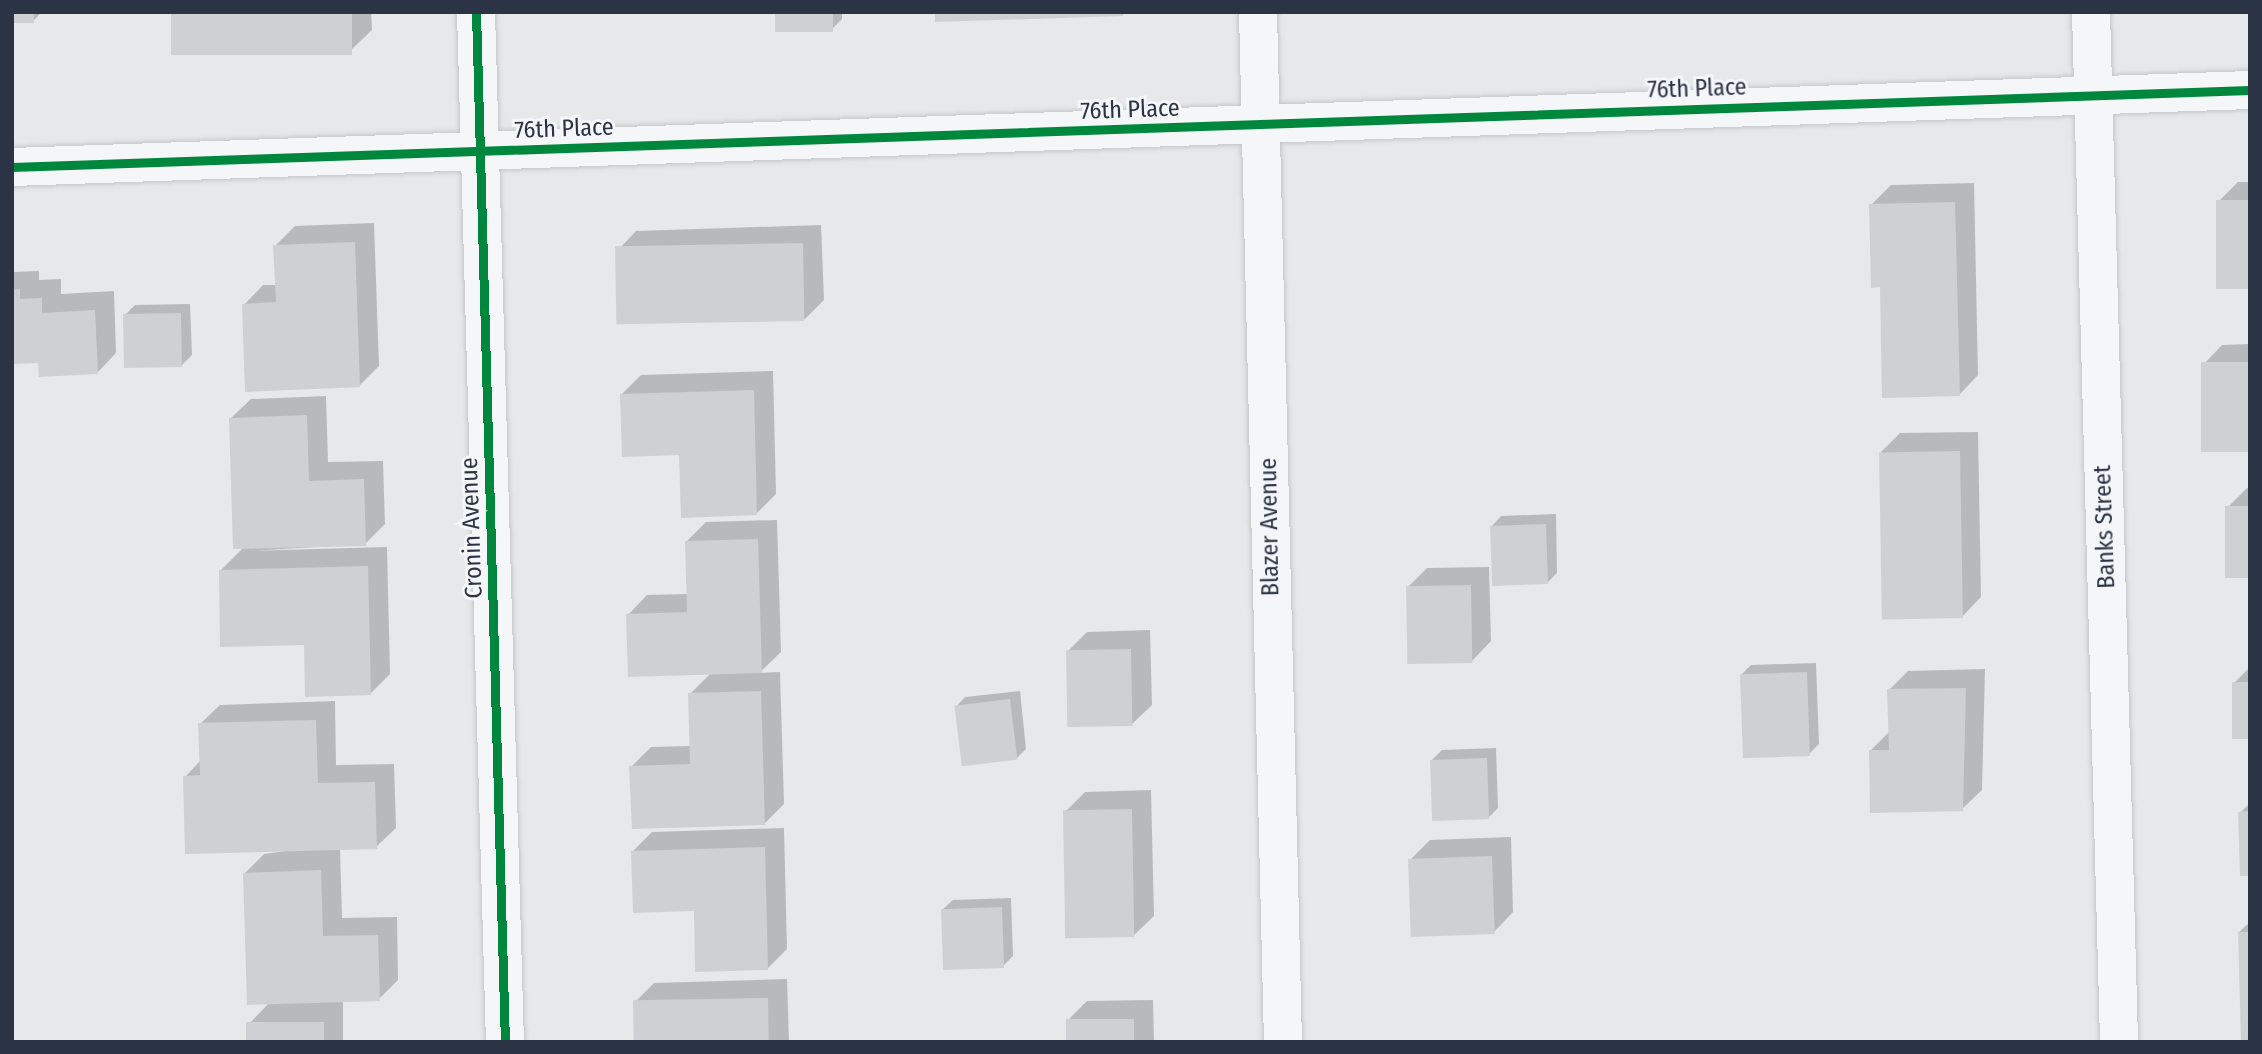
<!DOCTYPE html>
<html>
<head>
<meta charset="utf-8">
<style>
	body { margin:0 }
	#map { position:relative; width:2262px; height:1054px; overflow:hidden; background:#e6e8ea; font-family:"Fira Sans Condensed",sans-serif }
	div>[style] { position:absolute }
	.shadow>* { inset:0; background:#0003 }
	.building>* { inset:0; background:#ced0d3; transform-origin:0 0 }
	.roads { filter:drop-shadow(0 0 2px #c4c6c8) drop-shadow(0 0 2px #c4c6c8) }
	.minor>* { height:38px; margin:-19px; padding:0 19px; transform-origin:19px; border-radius:19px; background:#f5f6f7 }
	.cycleway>* { height:9px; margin:-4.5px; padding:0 4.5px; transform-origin:4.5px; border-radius:4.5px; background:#00873e }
	span { translate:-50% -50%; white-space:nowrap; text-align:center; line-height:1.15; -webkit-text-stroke:6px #f4f6f9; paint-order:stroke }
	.street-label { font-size:24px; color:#2b3445 }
	.frame { position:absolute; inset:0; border:14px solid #2b3445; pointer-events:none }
</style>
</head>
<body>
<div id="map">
	<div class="shadow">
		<i style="clip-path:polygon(12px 12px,42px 12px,33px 21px)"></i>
		<i style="clip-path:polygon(173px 12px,371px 12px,372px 30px,352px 49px)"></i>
		<i style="clip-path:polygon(776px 12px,842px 12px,842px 19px,832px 29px)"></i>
		<i style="clip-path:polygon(2238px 182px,2250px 182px,2250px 288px,2218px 202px)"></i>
		<i style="clip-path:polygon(1974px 183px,1978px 375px,1959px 395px,1881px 285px,1871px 205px,1891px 185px)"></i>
		<i style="clip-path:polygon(374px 223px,379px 366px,360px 385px,244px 305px,263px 285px,277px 285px,275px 246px,295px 226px)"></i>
		<i style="clip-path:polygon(821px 225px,824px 300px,805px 319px,617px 251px,636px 231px)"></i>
		<i style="clip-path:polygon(39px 271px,39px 280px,61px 279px,61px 294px,114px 291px,116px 353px,97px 373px,40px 361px,12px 362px,12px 272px)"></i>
		<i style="clip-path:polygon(190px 304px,192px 355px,182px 365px,125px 315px,135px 305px)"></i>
		<i style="clip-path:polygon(2250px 344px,2250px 450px,2203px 365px,2222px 345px)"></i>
		<i style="clip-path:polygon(773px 371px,776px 494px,756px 514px,681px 454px,622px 394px,641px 375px)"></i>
		<i style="clip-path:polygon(326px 396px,328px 462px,383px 461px,385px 524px,365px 544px,249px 551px,387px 547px,390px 674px,371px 693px,221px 570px,244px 547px,231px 418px,251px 399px)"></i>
		<i style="clip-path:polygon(1978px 432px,1981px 597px,1962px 617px,1881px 452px,1900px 433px)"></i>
		<i style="clip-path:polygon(2247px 488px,2250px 488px,2250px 576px,2227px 508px)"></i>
		<i style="clip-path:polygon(1556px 514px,1557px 573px,1547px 583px,1492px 526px,1501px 516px)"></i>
		<i style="clip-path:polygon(777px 520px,781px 652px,759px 673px,780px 672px,784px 804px,765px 823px,631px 767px,651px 747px,691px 746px,690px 694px,711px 673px,628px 615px,647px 595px,688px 594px,686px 542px,706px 522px)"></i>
		<i style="clip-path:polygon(1489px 567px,1491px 641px,1472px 661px,1407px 588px,1427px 568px)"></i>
		<i style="clip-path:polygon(1150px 630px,1152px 705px,1132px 724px,1068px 651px,1087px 632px)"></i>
		<i style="clip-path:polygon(1816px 663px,1819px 744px,1809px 754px,1741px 675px,1751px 665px)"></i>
		<i style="clip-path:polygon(2250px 667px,2250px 737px,2234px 683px)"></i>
		<i style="clip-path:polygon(1985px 669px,1982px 790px,1962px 809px,1870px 751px,1890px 731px,1889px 690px,1908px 671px)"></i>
		<i style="clip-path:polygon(1020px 691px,1026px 749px,1016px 759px,956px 707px,965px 697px)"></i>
		<i style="clip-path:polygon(335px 701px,336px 765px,394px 764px,396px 828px,376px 847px,340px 848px,342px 918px,397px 917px,398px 980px,379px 999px,343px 1000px,343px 1042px,248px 1042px,248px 1025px,269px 1003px,245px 873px,264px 854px,300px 849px,185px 777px,201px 760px,200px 724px,220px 705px)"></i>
		<i style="clip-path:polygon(1496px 748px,1498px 808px,1488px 818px,1432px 760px,1442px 750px)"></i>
		<i style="clip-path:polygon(1151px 790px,1154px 916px,1134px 935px,1065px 812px,1085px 792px)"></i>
		<i style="clip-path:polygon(2250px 803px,2250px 874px,2240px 813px)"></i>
		<i style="clip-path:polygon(784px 828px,787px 949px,767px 969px,633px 851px,652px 832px)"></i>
		<i style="clip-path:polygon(1511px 837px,1513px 912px,1494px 932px,1410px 860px,1430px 840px)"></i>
		<i style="clip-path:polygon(1011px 898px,1013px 956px,1003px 966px,943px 909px,953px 900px)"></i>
		<i style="clip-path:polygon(2250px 922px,2250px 1042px,2239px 932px)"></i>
		<i style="clip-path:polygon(787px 979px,789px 1042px,636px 1042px,635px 1002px,654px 983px)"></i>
		<i style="clip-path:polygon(1153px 1000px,1154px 1042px,1068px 1042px,1067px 1021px,1087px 1001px)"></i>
	</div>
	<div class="building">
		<i style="left:12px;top:12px;width:22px;height:11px"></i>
		<i style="left:171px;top:12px;width:181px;height:43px"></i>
		<i style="left:775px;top:12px;width:58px;height:20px"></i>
		<i style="clip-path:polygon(935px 12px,1123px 12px,1123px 16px,935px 22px)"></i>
		<i style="left:2250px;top:200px;width:89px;height:34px;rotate:90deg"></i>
		<i style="clip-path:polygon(1955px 202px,1960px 396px,1882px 398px,1880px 287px,1871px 288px,1869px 204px)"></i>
		<i style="clip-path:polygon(355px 242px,360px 387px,245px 392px,242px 304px,276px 302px,273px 245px)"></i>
		<i style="left:803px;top:243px;width:78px;height:188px;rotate:89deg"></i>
		<i style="clip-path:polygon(20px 289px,20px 299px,42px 298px,42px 313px,95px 310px,98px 374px,39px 377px,38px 363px,12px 364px,12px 290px)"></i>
		<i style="left:181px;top:313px;width:54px;height:58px;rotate:89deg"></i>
		<i style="left:2250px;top:362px;width:90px;height:49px;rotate:90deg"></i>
		<i style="clip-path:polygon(754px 390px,757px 515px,681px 518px,679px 455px,622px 457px,620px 394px)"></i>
		<i style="clip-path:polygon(307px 415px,309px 481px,364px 479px,366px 546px,233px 549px,229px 418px)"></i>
		<i style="left:1960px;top:451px;width:167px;height:81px;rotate:89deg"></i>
		<i style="left:2250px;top:506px;width:72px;height:25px;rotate:90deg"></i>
		<i style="left:1546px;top:524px;width:60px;height:56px;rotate:88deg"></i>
		<i style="clip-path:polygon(758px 539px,762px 673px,628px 677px,626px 614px,687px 612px,685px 541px)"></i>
		<i style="clip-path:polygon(368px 566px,371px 695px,305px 697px,304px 645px,220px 647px,219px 570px)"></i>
		<i style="left:1471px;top:585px;width:78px;height:65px;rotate:89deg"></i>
		<i style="left:1131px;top:649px;width:77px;height:65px;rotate:89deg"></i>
		<i style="left:1807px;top:672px;width:84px;height:67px;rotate:88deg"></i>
		<i style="left:2232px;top:682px;width:18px;height:57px"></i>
		<i style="clip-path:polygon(1966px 688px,1963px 811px,1870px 813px,1869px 750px,1889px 750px,1887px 689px)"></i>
		<i style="clip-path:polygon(761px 691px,765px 825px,632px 829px,629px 766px,690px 764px,688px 693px)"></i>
		<i style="left:1010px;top:699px;width:61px;height:56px;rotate:83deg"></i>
		<i style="clip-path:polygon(316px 720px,318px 783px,375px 782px,377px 849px,185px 854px,183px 776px,200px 775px,198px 723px)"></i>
		<i style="left:1487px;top:758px;width:61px;height:57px;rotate:88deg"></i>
		<i style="left:1132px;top:809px;width:128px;height:69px;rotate:89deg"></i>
		<i style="clip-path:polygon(2250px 811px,2250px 876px,2240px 876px,2238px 812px)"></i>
		<i style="clip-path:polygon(765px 847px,768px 970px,695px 972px,694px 911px,633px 913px,631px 851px)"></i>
		<i style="left:1492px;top:856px;width:78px;height:84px;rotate:88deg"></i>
		<i style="clip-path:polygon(321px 870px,323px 936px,378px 935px,380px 1001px,247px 1005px,243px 873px)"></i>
		<i style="left:1002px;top:907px;width:61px;height:61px;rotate:88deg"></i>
		<i style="clip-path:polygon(2238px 932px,2250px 932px,2250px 1042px,2241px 1042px)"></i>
		<i style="left:768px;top:998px;width:44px;height:135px;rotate:89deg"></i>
		<i style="left:1134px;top:1019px;width:23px;height:68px;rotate:90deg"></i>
		<i style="left:324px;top:1022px;width:20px;height:78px;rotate:90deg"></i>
	</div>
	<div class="roads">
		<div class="minor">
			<i style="left:476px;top:12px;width:1030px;rotate:88.39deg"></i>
			<i style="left:1258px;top:12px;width:1030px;rotate:88.61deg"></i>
			<i style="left:2091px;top:12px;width:1030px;rotate:88.44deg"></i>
			<i style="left:12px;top:167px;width:2239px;rotate:-1.97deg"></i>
		</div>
	</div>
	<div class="cycleway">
		<i style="left:476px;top:12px;width:1030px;rotate:88.39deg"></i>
		<i style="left:12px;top:167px;width:2239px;rotate:-1.97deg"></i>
	</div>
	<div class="street-label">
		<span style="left:1697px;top:89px;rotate:-2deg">76th Place</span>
		<span style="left:1130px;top:110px;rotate:-2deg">76th Place</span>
		<span style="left:564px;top:129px;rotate:-2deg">76th Place</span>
		<span style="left:1270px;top:527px;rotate:-91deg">Blazer Avenue</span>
		<span style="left:2105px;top:527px;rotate:-92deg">Banks Street</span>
		<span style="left:472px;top:528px;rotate:-92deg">Cronin Avenue</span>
	</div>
	<div class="frame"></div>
</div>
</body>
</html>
